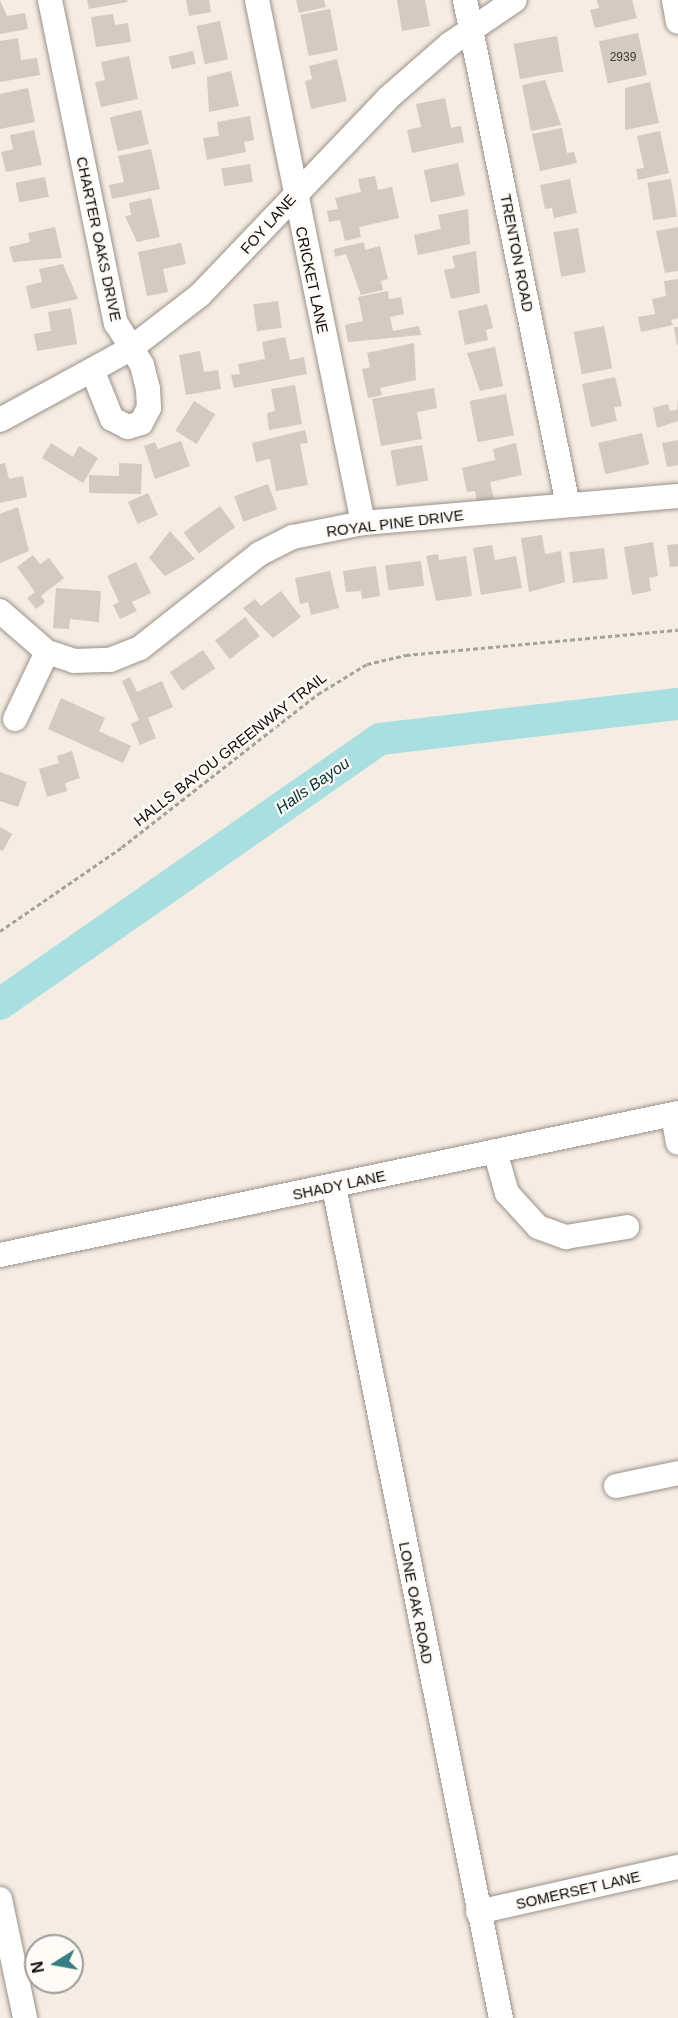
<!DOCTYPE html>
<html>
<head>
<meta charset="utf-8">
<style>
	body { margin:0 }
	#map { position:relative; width:678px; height:2018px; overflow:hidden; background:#f5ece3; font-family:Arial,sans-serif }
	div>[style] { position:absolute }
	.river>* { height:32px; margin:-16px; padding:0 16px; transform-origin:16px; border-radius:16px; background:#a9dfe1 }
	.building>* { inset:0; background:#d3cac1; transform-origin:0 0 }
	.path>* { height:3px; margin-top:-1.5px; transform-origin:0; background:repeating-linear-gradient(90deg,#a8a19a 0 4.5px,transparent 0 7.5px) }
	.roads { filter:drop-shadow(0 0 2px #9a9289) drop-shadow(0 0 2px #9a9289) }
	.minor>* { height:24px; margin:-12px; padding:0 12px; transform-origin:12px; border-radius:12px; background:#fff }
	span { translate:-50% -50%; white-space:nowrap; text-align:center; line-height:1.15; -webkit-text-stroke:4.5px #fefaf6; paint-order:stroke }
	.number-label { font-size:12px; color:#3f3b36 }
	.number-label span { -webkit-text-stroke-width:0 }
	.street-label { font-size:15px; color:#0e0b08 }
	.water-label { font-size:16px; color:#003537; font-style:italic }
	.north { position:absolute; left:24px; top:1934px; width:60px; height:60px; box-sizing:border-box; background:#fefaf6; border:2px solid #9e9a97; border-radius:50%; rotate:259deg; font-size:16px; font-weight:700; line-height:24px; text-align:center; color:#0e0b08 }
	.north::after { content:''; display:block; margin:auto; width:21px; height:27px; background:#357e81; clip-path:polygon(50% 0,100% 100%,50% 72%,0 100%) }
</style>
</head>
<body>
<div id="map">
	<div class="river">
		<i style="left:0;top:1004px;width:463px;rotate:-34.9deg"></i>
		<i style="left:380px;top:739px;width:300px;rotate:-6.7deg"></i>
	</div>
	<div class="building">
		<i style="clip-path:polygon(0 0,7px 16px,25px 13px,28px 29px,0 34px)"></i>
		<i style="clip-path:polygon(87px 0,127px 0,128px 2px,89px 9px)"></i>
		<i style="clip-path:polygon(186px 0,209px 0,211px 12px,189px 16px)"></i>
		<i style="clip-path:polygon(296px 0,324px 0,326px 7px,299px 13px)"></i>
		<i style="clip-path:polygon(397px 0,425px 0,430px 26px,402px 31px)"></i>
		<i style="clip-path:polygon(597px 0,632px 0,637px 18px,595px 28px,590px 10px,599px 8px)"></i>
		<i style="left:330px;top:9px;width:42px;height:30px;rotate:79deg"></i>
		<i style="clip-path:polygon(113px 14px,115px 25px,128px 23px,131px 42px,96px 47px,91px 17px)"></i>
		<i style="left:220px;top:21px;width:39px;height:24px;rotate:78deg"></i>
		<i style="left:638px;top:33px;width:43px;height:40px;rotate:78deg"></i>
		<i style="left:557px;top:36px;width:36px;height:44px;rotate:80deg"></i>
		<i style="clip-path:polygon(18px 38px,21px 60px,37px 58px,40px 75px,0 82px,0 41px)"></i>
		<i style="left:193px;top:51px;width:13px;height:25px;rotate:77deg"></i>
		<i style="clip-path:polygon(129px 56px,138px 99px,101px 107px,95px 82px,105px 80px,101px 62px)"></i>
		<i style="clip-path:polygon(337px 59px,347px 101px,311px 109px,305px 81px,312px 79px,309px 66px)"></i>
		<i style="clip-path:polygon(231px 71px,239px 106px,209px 112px,207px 77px)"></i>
		<i style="clip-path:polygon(545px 80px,561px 125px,531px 131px,522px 85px)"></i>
		<i style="clip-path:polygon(650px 82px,659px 123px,625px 130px,625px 88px)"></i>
		<i style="clip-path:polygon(28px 88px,35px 122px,0 129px,0 94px)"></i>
		<i style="clip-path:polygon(445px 98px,451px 128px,461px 126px,464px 142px,412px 153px,407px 130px,421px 127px,416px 104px)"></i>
		<i style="left:141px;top:110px;width:35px;height:32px;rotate:77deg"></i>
		<i style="clip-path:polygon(250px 116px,254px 140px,244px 142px,246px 152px,207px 160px,203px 138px,219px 136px,217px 122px)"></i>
		<i style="clip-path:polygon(562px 128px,567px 153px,574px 152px,577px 163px,540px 171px,532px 134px)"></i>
		<i style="clip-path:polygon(34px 130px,42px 165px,6px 172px,1px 152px,13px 149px,10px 135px)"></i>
		<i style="clip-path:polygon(660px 131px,669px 173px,638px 180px,636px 169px,644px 168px,637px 136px)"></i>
		<i style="clip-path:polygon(151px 149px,160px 189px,112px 199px,109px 185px,124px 182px,118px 156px)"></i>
		<i style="left:458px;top:163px;width:33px;height:35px;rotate:78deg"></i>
		<i style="left:250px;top:164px;width:18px;height:29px;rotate:81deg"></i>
		<i style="clip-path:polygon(375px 176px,378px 190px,392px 187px,399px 218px,359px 227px,361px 237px,345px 241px,340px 220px,329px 222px,327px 211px,338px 209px,335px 198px,361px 192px,358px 179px)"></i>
		<i style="left:45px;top:177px;width:20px;height:30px;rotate:79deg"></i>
		<i style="clip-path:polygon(570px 179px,577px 213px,554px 218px,552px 208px,545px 209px,540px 185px)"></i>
		<i style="left:671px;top:179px;width:38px;height:24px;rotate:81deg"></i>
		<i style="clip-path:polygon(151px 198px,160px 237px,137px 242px,125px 216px,131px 215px,129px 203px)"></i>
		<i style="clip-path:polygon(468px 209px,470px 244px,418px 255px,414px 235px,441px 229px,438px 215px)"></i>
		<i style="clip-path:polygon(55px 227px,62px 258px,13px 262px,9px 247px,30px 242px,28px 233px)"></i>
		<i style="clip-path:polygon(678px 227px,678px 271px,665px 273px,656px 231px)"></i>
		<i style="left:578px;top:228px;width:45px;height:25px;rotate:80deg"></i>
		<i style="clip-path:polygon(364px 242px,365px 250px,380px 246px,388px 279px,381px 281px,383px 290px,361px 295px,346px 254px,335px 257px,334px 249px)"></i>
		<i style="clip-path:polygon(181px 243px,186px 264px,163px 269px,168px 292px,147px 296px,138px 252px)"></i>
		<i style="clip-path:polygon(476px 251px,480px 293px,451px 299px,444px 270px,455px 268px,452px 256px)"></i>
		<i style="clip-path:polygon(63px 264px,78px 299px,31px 309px,26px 286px,42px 282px,39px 269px)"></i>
		<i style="clip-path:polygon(678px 279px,678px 318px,671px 320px,673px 325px,641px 332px,638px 317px,655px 314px,652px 299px,666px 296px,664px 281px)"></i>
		<i style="clip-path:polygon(388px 291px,389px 299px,401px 297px,404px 314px,390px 317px,393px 331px,419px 326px,421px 335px,348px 342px,345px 325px,363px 321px,358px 297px)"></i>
		<i style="left:278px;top:301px;width:27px;height:25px;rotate:82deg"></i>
		<i style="clip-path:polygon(487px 304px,493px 328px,486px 330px,488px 340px,465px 345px,458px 311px)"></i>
		<i style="clip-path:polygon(71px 308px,77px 344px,37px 351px,34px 334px,51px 331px,48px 312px)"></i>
		<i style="left:604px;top:326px;width:43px;height:31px;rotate:79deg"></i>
		<i style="clip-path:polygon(674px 327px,678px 327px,678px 345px,677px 346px)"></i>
		<i style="clip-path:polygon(285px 337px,290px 360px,304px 357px,307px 374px,234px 388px,231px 375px,240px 374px,238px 364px,265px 359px,262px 342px)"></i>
		<i style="clip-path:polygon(414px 343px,416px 380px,380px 388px,382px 395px,368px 398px,362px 369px,370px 367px,367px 353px)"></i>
		<i style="clip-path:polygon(495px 347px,503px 386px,480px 391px,467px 353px)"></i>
		<i style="clip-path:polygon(200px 351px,204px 372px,218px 370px,221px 389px,186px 395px,179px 355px)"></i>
		<i style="clip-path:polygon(615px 377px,622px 406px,614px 407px,617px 421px,591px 427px,582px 384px)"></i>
		<i style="clip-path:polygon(295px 385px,302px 424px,269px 430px,267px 413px,275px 411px,271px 389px)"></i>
		<i style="clip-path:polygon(434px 388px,437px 408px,417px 412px,422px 439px,381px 446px,372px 399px)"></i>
		<i style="left:506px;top:394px;width:42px;height:37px;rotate:79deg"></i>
		<i style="clip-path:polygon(678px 398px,678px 421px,657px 428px,653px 408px,668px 404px,670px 411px,677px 410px)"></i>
		<i style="left:194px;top:401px;width:25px;height:35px;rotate:32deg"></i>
		<i style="clip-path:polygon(305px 430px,308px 443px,300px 444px,308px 485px,276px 491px,270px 459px,256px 462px,252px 443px)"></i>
		<i style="left:642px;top:433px;width:32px;height:45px;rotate:77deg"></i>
		<i style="clip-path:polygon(678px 440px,678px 465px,667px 467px,662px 443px)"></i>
		<i style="clip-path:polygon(181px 441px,190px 466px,155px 479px,144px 446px,155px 442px,158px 449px)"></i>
		<i style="clip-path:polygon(51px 443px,73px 457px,79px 446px,98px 458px,83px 483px,42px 458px)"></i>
		<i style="clip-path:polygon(516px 443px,522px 475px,490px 482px,494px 499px,477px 502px,475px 491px,467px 492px,462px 468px,495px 460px,493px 449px)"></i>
		<i style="left:422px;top:445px;width:36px;height:32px;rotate:80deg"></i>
		<i style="clip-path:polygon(5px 463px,9px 479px,23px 476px,27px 497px,0 503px,0 464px)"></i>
		<i style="clip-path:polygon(119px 463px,142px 464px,141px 494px,89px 493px,89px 475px,119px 476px)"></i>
		<i style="left:268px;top:484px;width:27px;height:36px;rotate:70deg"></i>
		<i style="left:148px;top:493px;width:24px;height:22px;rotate:66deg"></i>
		<i style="left:220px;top:506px;width:26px;height:45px;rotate:54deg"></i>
		<i style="clip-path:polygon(18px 507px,29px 551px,0 563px,0 514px)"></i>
		<i style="clip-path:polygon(170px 531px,195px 559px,165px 576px,149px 558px)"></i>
		<i style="clip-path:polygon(542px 535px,545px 554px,561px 551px,565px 582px,529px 592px,521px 538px)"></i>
		<i style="clip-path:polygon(653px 542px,658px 576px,649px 578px,651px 591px,632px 595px,624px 547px)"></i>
		<i style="clip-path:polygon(678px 544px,678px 566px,670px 567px,667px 545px)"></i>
		<i style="clip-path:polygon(492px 545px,495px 560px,516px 556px,522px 588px,481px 595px,473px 548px)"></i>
		<i style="left:604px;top:548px;width:31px;height:35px;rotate:83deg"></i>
		<i style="clip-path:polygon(438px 554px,439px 560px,466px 556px,472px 596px,436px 601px,426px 556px)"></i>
		<i style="clip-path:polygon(33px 555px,40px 564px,49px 558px,64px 578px,41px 596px,45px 602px,36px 609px,27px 598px,35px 592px,17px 567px)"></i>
		<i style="left:421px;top:561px;width:25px;height:36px;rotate:83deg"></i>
		<i style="clip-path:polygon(136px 562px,151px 593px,132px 602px,137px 611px,120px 619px,113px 605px,119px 602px,107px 576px)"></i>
		<i style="clip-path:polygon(376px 566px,380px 596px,362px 599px,361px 591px,346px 592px,343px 571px)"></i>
		<i style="clip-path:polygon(330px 571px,339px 608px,311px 615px,308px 602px,300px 604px,295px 578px)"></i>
		<i style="clip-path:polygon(56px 588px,101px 591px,99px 622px,70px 619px,69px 629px,53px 628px)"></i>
		<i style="clip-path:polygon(281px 591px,301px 617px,273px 638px,243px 608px,255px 599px,261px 606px)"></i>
		<i style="left:245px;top:617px;width:24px;height:38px;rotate:52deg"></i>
		<i style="left:203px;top:650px;width:22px;height:40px;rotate:56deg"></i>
		<i style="clip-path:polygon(130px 677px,137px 692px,162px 681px,173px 707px,148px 718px,156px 738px,140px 745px,131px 724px,139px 720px,122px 681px)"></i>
		<i style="clip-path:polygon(61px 698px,105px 718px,99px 731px,131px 746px,123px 763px,48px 729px)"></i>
		<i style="clip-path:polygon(72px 751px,80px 778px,65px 783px,67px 791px,47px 797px,39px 769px,59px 763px,57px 756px)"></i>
		<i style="clip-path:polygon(0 772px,27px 782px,18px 807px,0 801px)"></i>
		<i style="clip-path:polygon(0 827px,12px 834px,3px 851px,0 850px)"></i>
	</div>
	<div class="path">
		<i style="left:0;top:931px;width:148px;rotate:-34.5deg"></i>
		<i style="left:122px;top:847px;width:249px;rotate:-38deg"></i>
		<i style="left:318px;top:694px;width:57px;rotate:-31.5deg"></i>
		<i style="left:367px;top:664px;width:40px;rotate:-13deg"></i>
		<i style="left:406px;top:655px;width:273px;rotate:-5.3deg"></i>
	</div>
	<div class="roads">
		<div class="minor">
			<i style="left:50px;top:0;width:330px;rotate:78.5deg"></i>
			<i style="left:116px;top:323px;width:49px;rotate:58.2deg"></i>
			<i style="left:142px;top:365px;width:25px;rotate:76deg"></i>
			<i style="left:148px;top:389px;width:19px;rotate:87deg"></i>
			<i style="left:149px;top:408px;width:17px;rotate:118deg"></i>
			<i style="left:141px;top:423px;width:14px;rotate:163deg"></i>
			<i style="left:128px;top:427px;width:18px;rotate:-153deg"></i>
			<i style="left:112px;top:419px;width:51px;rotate:-112deg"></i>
			<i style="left:257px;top:0;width:534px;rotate:78.54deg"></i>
			<i style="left:465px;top:0;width:515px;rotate:78.47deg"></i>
			<i style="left:674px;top:0;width:22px;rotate:80deg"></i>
			<i style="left:0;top:420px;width:148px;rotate:-28.6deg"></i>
			<i style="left:130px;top:349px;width:88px;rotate:-37.6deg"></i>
			<i style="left:200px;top:295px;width:272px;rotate:-46.3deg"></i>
			<i style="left:388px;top:98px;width:82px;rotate:-41.1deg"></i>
			<i style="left:450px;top:44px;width:78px;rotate:-34.1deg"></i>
			<i style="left:0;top:611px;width:62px;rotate:41.1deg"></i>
			<i style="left:47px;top:652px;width:28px;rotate:18deg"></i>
			<i style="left:74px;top:661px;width:36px;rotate:-2deg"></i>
			<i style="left:110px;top:660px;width:32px;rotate:-22deg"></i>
			<i style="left:140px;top:648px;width:152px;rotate:-38.3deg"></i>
			<i style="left:259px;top:554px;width:38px;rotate:-27deg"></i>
			<i style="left:293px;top:537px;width:71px;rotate:-11.3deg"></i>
			<i style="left:363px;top:523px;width:316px;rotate:-4.9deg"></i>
			<i style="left:15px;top:719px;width:74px;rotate:-64.5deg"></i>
			<i style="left:673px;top:1115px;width:28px;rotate:80deg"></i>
			<i style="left:495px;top:1151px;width:44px;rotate:74.1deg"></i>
			<i style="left:507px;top:1193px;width:46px;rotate:47.6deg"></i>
			<i style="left:538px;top:1227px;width:30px;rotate:20deg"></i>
			<i style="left:566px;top:1237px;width:62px;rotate:-9.3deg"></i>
			<i style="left:334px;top:1187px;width:848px;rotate:78.64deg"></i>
			<i style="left:0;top:1255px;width:693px;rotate:-11.83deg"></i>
			<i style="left:616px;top:1486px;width:63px;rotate:-11.8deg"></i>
			<i style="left:0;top:1899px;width:122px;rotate:78.1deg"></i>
			<i style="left:478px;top:1912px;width:205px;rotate:-12.7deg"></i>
		</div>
	</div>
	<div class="number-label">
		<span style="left:623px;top:58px">2939</span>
	</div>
	<div class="street-label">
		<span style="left:268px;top:224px;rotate:-48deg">FOY LANE</span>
		<span style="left:99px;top:239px;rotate:78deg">CHARTER OAKS DRIVE</span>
		<span style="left:517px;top:253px;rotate:79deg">TRENTON ROAD</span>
		<span style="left:312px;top:280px;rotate:78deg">CRICKET LANE</span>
		<span style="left:395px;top:523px;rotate:-7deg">ROYAL PINE DRIVE</span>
		<span style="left:230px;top:749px;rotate:-38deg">HALLS BAYOU GREENWAY TRAIL</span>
		<span style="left:339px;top:1185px;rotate:-12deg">SHADY LANE</span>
		<span style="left:416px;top:1603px;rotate:79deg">LONE OAK ROAD</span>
		<span style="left:578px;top:1890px;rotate:-13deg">SOMERSET LANE</span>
	</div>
	<div class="water-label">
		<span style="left:313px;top:786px;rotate:-35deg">Halls Bayou</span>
	</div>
	<div class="north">N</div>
</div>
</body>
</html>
